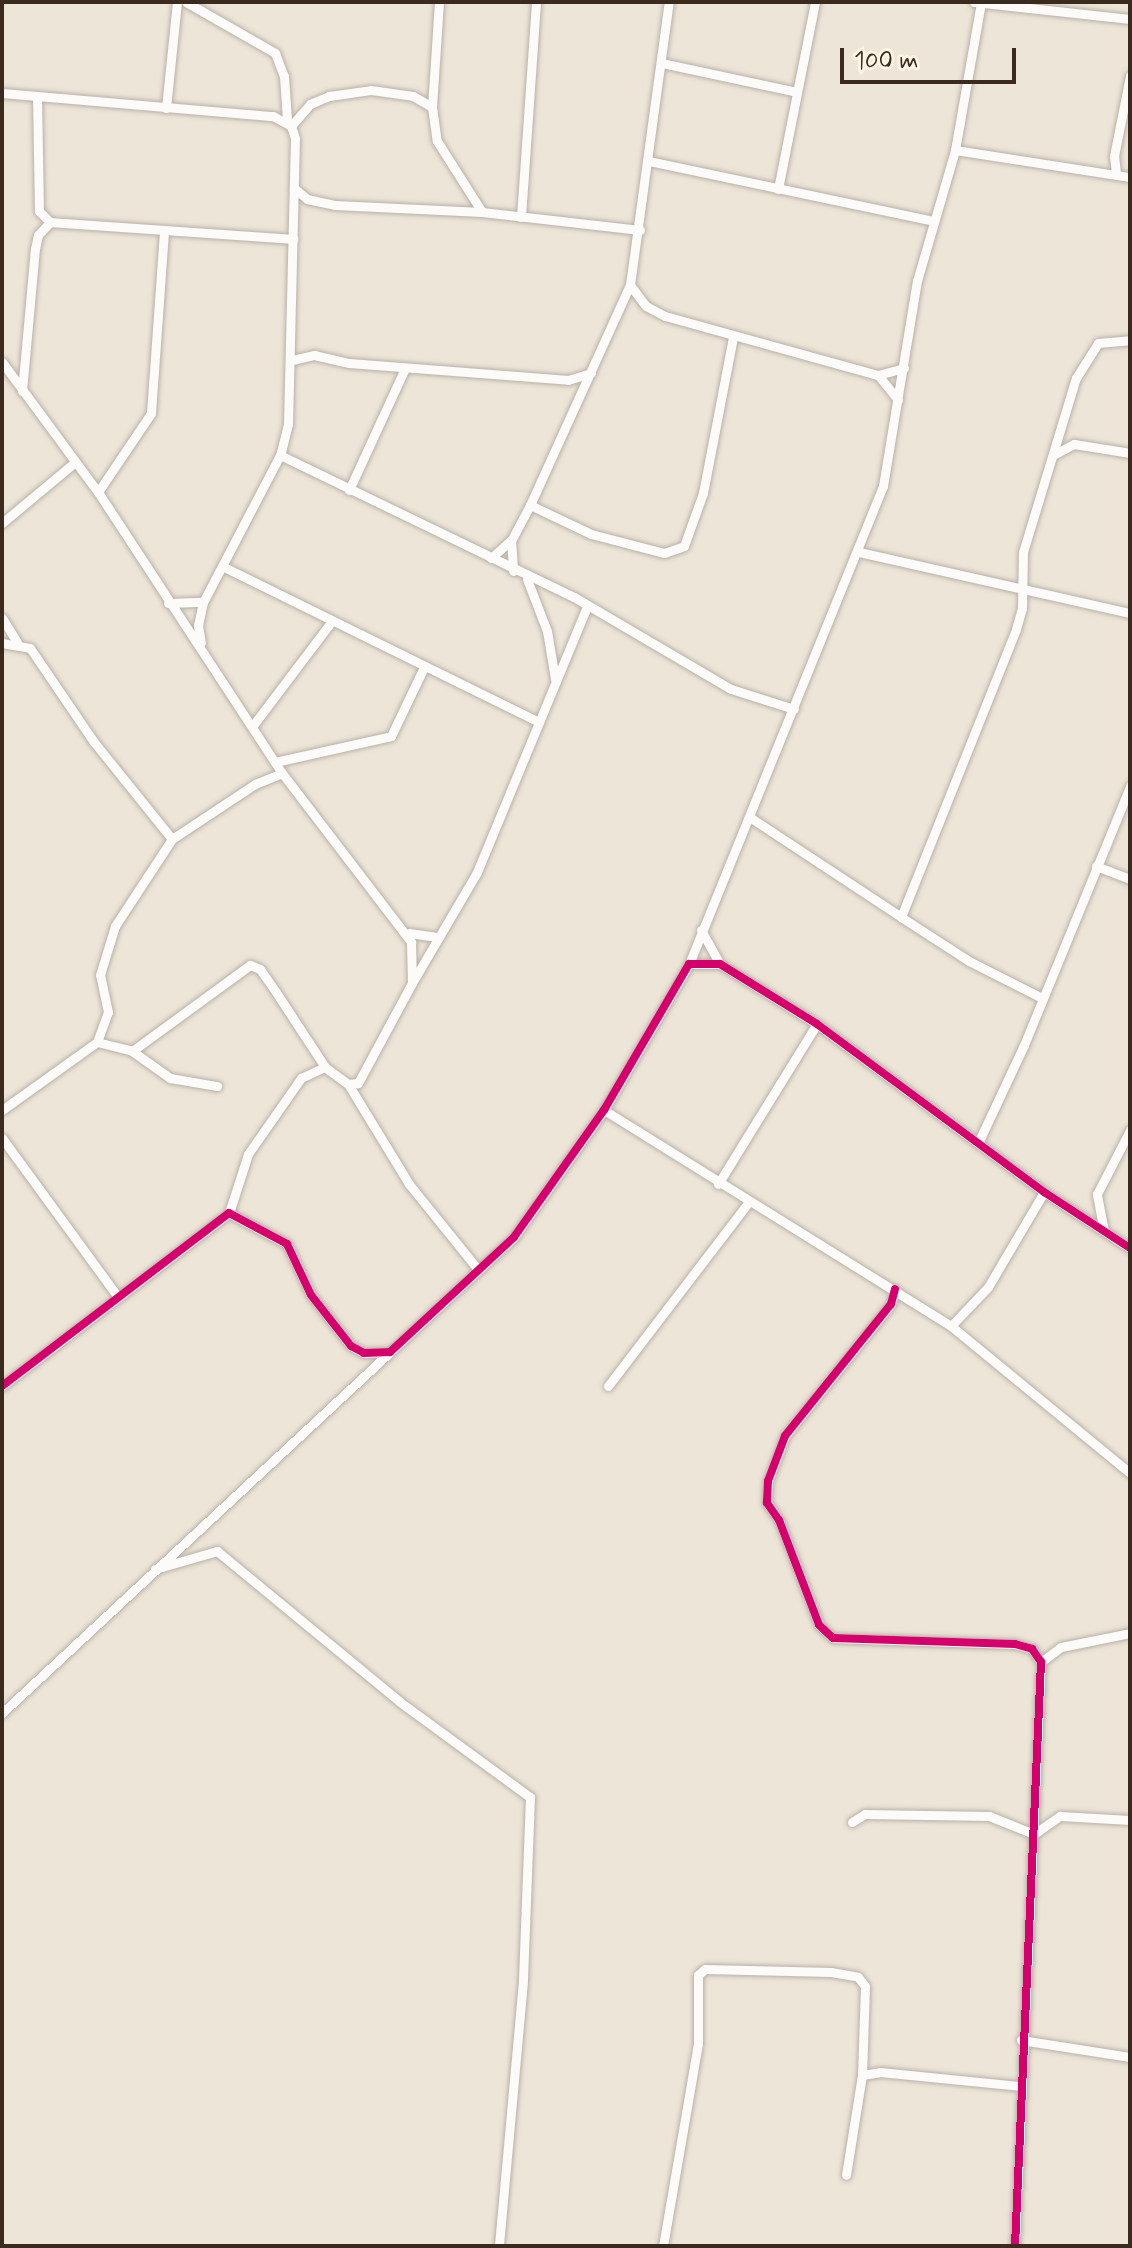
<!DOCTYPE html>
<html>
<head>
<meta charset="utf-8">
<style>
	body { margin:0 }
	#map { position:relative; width:1132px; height:2248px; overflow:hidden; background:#ede5d7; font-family:Mynerve,sans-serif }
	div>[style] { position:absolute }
	.roads { filter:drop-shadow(0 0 2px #b8b1a8) drop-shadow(0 0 2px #b8b1a8) }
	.minor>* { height:9px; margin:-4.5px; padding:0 4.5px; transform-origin:4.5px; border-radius:4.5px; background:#fcfbf9 }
	.cycleway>* { height:8px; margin:-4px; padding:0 4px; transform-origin:4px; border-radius:4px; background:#d6006c }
	span { translate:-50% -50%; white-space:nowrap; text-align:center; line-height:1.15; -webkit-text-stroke:8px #fcf5e5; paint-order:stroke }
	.frame { position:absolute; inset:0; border:4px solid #3b2a1e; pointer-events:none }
	.scale { position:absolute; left:840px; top:48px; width:176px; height:36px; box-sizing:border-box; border:4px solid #3b2a1e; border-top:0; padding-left:10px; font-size:24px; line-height:28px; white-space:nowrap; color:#3b2a1e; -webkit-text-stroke:6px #fcf5e5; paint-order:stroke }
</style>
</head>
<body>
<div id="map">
	<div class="roads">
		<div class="minor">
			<i style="left:186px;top:2px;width:103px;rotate:29.8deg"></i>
			<i style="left:275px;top:53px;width:25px;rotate:69deg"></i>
			<i style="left:284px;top:76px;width:44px;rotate:86.1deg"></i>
			<i style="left:974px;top:2px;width:157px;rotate:6.2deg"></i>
			<i style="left:662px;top:63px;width:138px;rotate:12.1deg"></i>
			<i style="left:2px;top:93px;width:272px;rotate:4.9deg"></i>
			<i style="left:273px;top:116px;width:21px;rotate:29deg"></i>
			<i style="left:291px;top:126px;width:13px;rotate:72deg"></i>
			<i style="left:295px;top:138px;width:286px;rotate:91.4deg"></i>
			<i style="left:288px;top:424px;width:32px;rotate:104deg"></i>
			<i style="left:280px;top:455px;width:166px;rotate:117.6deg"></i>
			<i style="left:203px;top:602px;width:24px;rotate:102deg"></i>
			<i style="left:198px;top:625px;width:18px;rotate:81deg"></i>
			<i style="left:37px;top:97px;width:114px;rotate:89deg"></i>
			<i style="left:39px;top:211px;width:16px;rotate:45deg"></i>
			<i style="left:50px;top:222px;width:244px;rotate:4deg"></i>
			<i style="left:432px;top:107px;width:105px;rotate:-86.2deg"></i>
			<i style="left:166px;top:108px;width:107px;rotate:-84.1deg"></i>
			<i style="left:291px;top:126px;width:29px;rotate:-49deg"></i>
			<i style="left:310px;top:104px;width:21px;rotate:-23deg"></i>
			<i style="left:329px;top:96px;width:42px;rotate:-8.1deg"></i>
			<i style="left:371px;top:90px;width:42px;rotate:8.1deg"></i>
			<i style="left:413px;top:96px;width:22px;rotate:30deg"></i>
			<i style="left:432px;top:107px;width:34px;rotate:82deg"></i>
			<i style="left:437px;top:141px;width:84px;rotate:57.6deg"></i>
			<i style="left:955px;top:150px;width:177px;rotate:8.8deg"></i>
			<i style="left:649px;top:161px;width:291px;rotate:11.9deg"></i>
			<i style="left:1116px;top:174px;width:18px;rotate:-96deg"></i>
			<i style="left:1114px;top:156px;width:82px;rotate:-78.7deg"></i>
			<i style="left:294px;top:188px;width:17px;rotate:40deg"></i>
			<i style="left:307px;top:199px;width:29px;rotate:12deg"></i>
			<i style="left:335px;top:205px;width:147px;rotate:2.7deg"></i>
			<i style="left:482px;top:212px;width:159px;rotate:6.5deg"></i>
			<i style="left:778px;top:189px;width:191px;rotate:-78.8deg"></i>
			<i style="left:521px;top:217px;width:216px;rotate:-86deg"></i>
			<i style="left:630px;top:285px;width:26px;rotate:53deg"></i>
			<i style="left:646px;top:306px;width:21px;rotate:28deg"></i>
			<i style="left:665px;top:316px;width:221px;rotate:15.5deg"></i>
			<i style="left:878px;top:375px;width:27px;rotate:-15deg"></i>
			<i style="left:292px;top:360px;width:23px;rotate:-13deg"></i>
			<i style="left:314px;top:355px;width:36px;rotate:13deg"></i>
			<i style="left:349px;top:363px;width:220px;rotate:4.4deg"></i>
			<i style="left:568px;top:380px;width:24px;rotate:-17deg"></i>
			<i style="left:2px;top:362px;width:162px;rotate:53.6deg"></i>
			<i style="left:98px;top:492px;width:336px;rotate:56.8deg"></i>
			<i style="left:282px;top:773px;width:213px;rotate:52.6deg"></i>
			<i style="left:411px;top:942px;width:41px;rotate:88.6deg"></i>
			<i style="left:412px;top:983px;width:114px;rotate:118.4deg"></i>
			<i style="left:358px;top:1083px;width:10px;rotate:174deg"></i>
			<i style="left:348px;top:1084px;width:29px;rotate:-144deg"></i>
			<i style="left:325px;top:1067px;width:90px;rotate:-123.2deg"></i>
			<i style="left:276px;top:992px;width:28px;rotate:-125deg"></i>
			<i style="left:260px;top:969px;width:11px;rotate:-158deg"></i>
			<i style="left:250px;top:965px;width:146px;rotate:143.9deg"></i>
			<i style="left:878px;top:375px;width:32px;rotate:51deg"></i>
			<i style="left:22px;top:391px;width:143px;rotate:-84.8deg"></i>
			<i style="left:35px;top:249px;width:14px;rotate:-78deg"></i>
			<i style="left:38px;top:235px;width:18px;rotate:-47deg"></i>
			<i style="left:280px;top:455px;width:326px;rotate:25.8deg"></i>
			<i style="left:574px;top:597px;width:182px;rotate:30.4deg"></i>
			<i style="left:731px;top:689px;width:66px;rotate:17.6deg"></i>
			<i style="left:1053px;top:455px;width:24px;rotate:-28deg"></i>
			<i style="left:1074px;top:444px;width:57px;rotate:9.1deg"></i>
			<i style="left:349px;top:490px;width:134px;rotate:-65.3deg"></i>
			<i style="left:98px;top:492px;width:95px;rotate:-56.1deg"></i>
			<i style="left:151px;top:413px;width:183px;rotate:-85.9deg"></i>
			<i style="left:530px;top:505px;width:68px;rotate:25.4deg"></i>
			<i style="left:591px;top:534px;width:75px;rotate:14.6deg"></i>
			<i style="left:664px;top:553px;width:21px;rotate:-19deg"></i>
			<i style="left:684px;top:546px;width:56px;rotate:-70.3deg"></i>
			<i style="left:703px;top:493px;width:159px;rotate:-79.1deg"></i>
			<i style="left:2px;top:523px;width:94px;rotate:-39.8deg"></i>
			<i style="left:511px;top:540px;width:31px;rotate:86deg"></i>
			<i style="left:859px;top:552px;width:278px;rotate:12.7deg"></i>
			<i style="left:491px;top:558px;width:28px;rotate:-42deg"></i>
			<i style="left:512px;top:539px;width:38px;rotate:-62deg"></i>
			<i style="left:530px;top:505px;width:242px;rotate:-65.6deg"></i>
			<i style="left:630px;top:285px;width:286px;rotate:-82.2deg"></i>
			<i style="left:224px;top:567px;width:351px;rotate:26.2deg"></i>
			<i style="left:527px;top:579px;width:56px;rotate:69deg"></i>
			<i style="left:547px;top:631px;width:49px;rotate:80.5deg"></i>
			<i style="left:168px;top:603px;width:35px;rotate:-2deg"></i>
			<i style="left:2px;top:618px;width:28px;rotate:58deg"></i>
			<i style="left:2px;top:643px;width:28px;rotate:10deg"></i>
			<i style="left:30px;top:648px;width:114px;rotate:55.8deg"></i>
			<i style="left:94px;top:742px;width:124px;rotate:51.2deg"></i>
			<i style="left:254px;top:724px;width:129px;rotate:-52.9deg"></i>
			<i style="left:275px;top:762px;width:119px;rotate:-12.6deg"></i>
			<i style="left:391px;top:736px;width:76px;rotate:-64.4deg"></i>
			<i style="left:751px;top:818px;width:180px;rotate:33.4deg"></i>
			<i style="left:1096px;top:866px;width:36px;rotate:21deg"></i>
			<i style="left:701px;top:930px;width:39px;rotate:61deg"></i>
			<i style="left:409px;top:933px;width:30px;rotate:8deg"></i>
			<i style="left:689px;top:964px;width:516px;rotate:-67.91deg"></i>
			<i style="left:883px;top:486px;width:208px;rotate:-80.6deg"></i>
			<i style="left:917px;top:281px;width:136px;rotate:-73.8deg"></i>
			<i style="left:955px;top:150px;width:150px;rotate:-80deg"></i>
			<i style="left:412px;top:983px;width:129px;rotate:-59.6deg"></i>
			<i style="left:477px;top:872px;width:285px;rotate:-67.5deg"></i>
			<i style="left:1042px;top:998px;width:82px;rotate:-153.1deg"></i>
			<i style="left:969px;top:961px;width:81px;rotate:-147.1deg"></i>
			<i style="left:901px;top:917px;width:310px;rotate:-68.2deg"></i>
			<i style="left:1016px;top:629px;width:22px;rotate:-74deg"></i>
			<i style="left:1022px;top:608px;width:56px;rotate:-89deg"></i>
			<i style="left:1023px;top:552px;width:182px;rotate:-73.1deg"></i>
			<i style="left:1076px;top:378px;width:41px;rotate:-57.8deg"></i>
			<i style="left:1098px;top:343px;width:32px;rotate:-5deg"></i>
			<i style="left:97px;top:1042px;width:36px;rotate:14deg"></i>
			<i style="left:132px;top:1051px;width:47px;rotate:35.4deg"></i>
			<i style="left:170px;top:1078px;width:48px;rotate:9.7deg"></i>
			<i style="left:348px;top:1084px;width:117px;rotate:58.6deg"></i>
			<i style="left:409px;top:1184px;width:107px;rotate:51.1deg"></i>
			<i style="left:2px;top:1110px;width:117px;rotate:-35.6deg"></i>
			<i style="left:97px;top:1042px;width:32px;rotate:-70deg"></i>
			<i style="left:108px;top:1012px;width:38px;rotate:-102deg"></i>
			<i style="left:100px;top:975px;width:51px;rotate:-73deg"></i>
			<i style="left:115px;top:926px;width:104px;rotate:-56.8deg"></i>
			<i style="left:172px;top:839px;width:100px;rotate:-33.5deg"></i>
			<i style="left:255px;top:784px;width:29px;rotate:-22deg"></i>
			<i style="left:604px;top:1110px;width:409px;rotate:31.9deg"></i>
			<i style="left:951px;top:1326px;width:232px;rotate:39.4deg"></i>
			<i style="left:2px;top:1138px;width:197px;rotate:53.9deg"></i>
			<i style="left:979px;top:1141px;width:106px;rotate:-64.9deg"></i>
			<i style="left:1024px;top:1045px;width:280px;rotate:-67.7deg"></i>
			<i style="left:718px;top:1184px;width:188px;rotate:-58.3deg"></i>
			<i style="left:229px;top:1213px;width:62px;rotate:-72.1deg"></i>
			<i style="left:248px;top:1154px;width:93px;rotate:-55.1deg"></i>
			<i style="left:301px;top:1078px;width:26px;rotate:-25deg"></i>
			<i style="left:1104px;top:1231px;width:38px;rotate:-101deg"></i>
			<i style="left:1097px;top:1194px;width:72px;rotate:-62.7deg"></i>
			<i style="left:895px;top:1289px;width:16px;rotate:105deg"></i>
			<i style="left:891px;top:1304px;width:169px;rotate:128.8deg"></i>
			<i style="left:785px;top:1436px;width:48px;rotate:110.7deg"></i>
			<i style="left:768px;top:1481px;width:22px;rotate:93deg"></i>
			<i style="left:767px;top:1503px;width:21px;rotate:55deg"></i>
			<i style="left:779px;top:1520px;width:112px;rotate:69.1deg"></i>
			<i style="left:819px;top:1625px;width:19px;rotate:43deg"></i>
			<i style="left:833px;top:1638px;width:182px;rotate:1.9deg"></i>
			<i style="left:1015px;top:1644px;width:18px;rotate:16deg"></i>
			<i style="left:1032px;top:1649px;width:16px;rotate:55deg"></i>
			<i style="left:1041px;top:1662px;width:585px;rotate:92.55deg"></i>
			<i style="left:951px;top:1326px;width:54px;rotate:-46.5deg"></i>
			<i style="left:988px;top:1287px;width:110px;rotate:-59.5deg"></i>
			<i style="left:2px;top:1386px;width:285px;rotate:-37.3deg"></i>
			<i style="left:229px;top:1213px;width:66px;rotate:28.1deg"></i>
			<i style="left:287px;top:1244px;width:56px;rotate:64.8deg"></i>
			<i style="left:311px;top:1295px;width:65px;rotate:51.9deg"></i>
			<i style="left:351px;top:1346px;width:15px;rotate:28deg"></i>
			<i style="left:364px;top:1353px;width:26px;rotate:-2deg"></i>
			<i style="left:390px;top:1352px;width:169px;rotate:-42.8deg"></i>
			<i style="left:514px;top:1237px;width:156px;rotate:-54.7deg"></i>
			<i style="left:604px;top:1110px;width:169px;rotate:-59.8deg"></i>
			<i style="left:689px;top:964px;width:31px"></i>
			<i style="left:720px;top:964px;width:114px;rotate:31.7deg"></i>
			<i style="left:817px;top:1024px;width:282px;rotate:36.5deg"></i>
			<i style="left:1044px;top:1192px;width:103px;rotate:33.1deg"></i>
			<i style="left:608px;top:1386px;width:230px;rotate:-52.6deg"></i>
			<i style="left:155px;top:1569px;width:65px;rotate:-16.2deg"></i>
			<i style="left:217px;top:1551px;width:237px;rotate:39.5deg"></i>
			<i style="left:400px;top:1702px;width:161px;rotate:36.2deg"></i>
			<i style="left:530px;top:1797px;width:184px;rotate:92.2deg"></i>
			<i style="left:523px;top:1981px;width:266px;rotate:95.2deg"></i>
			<i style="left:1041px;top:1662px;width:25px;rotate:-37deg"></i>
			<i style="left:1061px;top:1647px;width:70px;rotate:-11.5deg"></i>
			<i style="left:2px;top:1713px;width:529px;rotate:-42.93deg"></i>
			<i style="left:852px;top:1822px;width:15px;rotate:-32deg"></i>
			<i style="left:865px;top:1814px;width:124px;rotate:0.9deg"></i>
			<i style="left:989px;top:1816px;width:48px;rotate:21.8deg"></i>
			<i style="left:1034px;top:1834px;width:32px;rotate:-35deg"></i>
			<i style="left:1060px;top:1816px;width:70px;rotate:3.3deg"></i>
			<i style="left:1021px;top:2040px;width:110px;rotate:8.9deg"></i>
			<i style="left:862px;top:2075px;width:18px;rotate:-9deg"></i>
			<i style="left:880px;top:2072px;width:142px;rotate:5.7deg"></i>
			<i style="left:663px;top:2246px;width:206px;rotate:-80.2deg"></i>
			<i style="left:698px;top:2043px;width:68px;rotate:-90deg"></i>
			<i style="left:698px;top:1975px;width:9px;rotate:-41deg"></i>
			<i style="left:705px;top:1969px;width:126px;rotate:1.4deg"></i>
			<i style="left:831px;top:1972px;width:27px;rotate:10deg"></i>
			<i style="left:858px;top:1977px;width:11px;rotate:52deg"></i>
			<i style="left:865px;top:1986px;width:89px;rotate:91.9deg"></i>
			<i style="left:862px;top:2075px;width:101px;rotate:99.1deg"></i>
		</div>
	</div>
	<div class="cycleway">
		<i style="left:895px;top:1289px;width:16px;rotate:105deg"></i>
		<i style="left:891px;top:1304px;width:169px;rotate:128.8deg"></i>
		<i style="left:785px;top:1436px;width:48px;rotate:110.7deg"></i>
		<i style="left:768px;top:1481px;width:22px;rotate:93deg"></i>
		<i style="left:767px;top:1503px;width:21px;rotate:55deg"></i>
		<i style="left:779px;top:1520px;width:112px;rotate:69.1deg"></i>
		<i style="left:819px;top:1625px;width:19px;rotate:43deg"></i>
		<i style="left:833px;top:1638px;width:182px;rotate:1.9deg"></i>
		<i style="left:1015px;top:1644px;width:18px;rotate:16deg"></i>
		<i style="left:1032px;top:1649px;width:16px;rotate:55deg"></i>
		<i style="left:1041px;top:1662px;width:585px;rotate:92.55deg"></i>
		<i style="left:2px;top:1386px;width:285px;rotate:-37.3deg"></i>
		<i style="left:229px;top:1213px;width:66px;rotate:28.1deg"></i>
		<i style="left:287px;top:1244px;width:56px;rotate:64.8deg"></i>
		<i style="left:311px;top:1295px;width:65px;rotate:51.9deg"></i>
		<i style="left:351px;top:1346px;width:15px;rotate:28deg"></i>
		<i style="left:364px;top:1353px;width:26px;rotate:-2deg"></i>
		<i style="left:390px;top:1352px;width:169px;rotate:-42.8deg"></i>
		<i style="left:514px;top:1237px;width:156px;rotate:-54.7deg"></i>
		<i style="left:604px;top:1110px;width:169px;rotate:-59.8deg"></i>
		<i style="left:689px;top:964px;width:31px"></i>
		<i style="left:720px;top:964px;width:114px;rotate:31.7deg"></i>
		<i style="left:817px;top:1024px;width:282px;rotate:36.5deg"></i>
		<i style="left:1044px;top:1192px;width:103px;rotate:33.1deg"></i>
	</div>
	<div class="frame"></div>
	<div class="scale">100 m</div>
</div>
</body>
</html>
